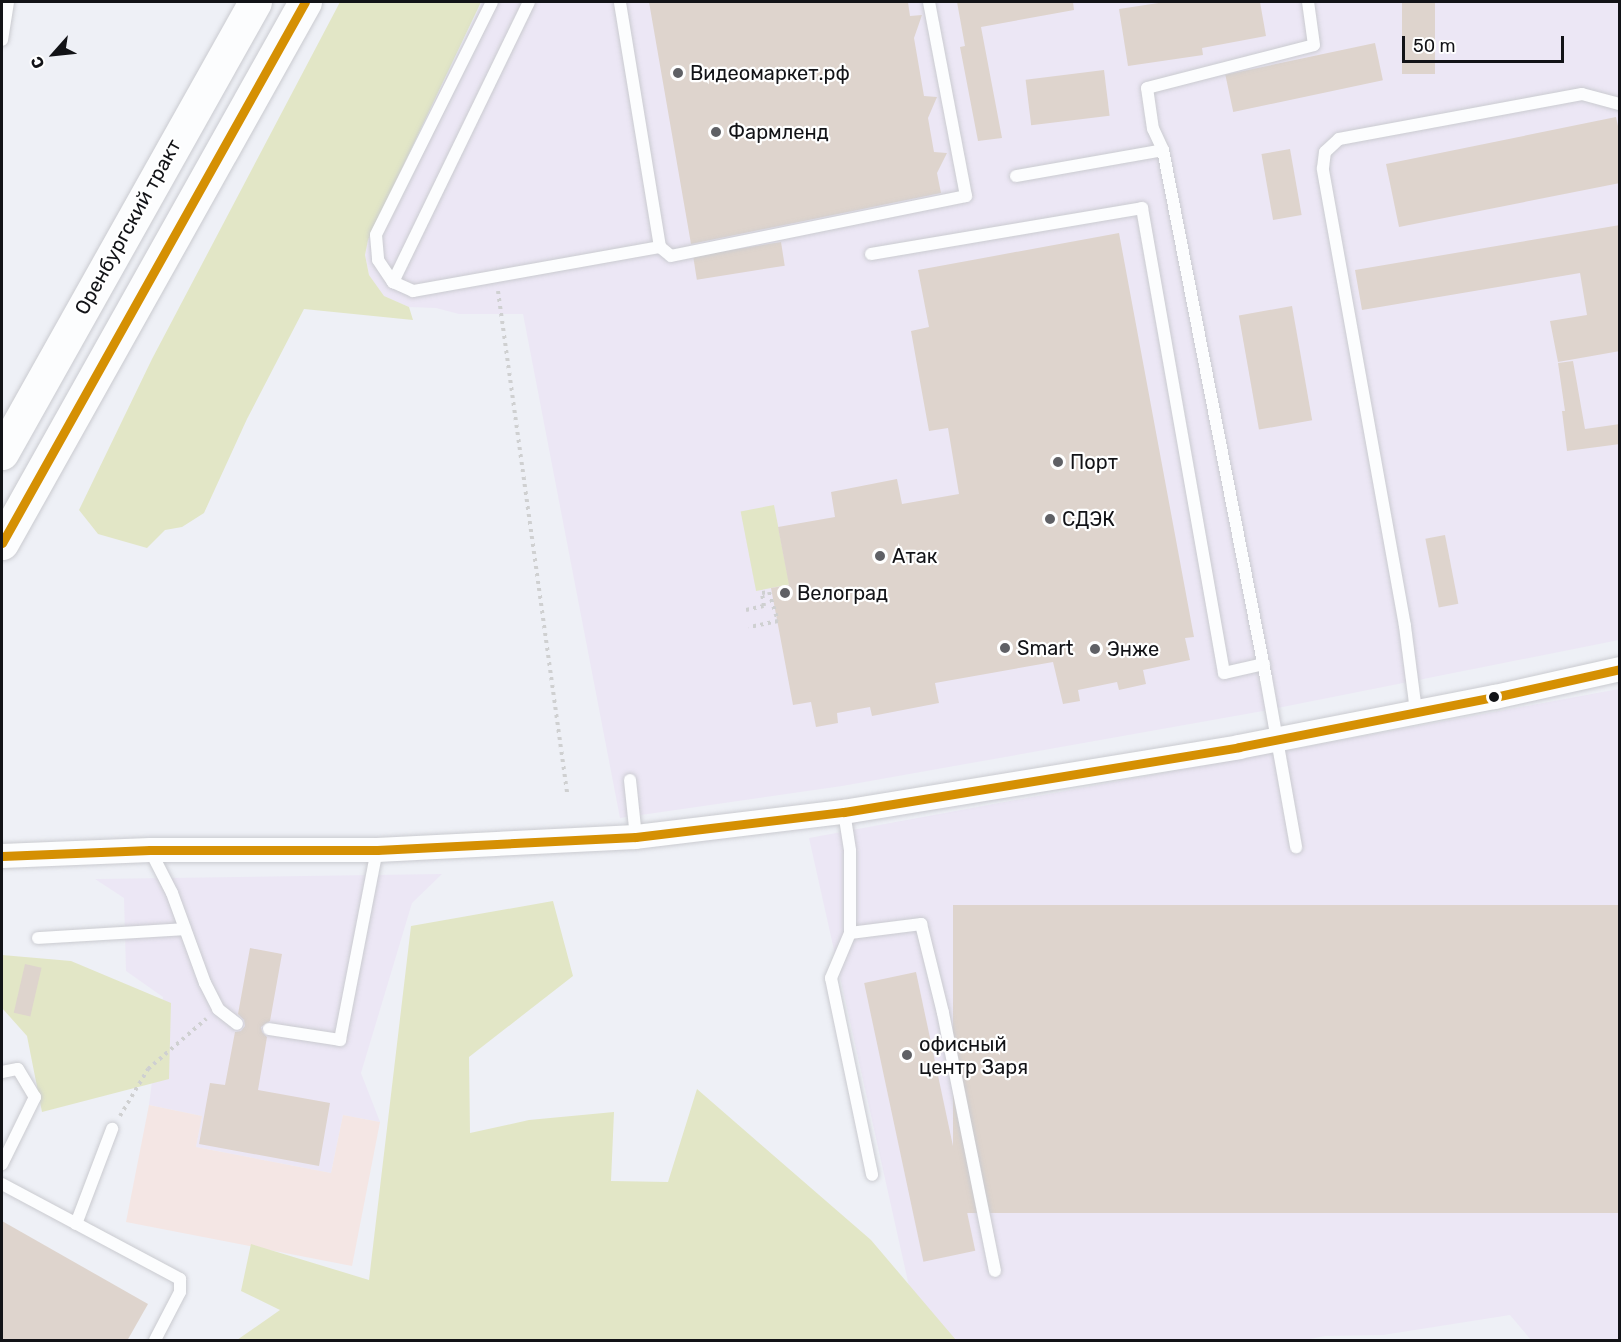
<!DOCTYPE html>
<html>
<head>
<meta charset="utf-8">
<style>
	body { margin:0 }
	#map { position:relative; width:1621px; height:1342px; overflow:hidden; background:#eef0f6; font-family:Rubik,sans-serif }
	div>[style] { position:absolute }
	.commercial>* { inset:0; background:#ece7f5 }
	.industrial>* { inset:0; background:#f4e6e4 }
	.green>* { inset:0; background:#e2e6c6; transform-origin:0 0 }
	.building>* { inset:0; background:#ded4cd; transform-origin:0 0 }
	.path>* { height:4px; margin-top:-2px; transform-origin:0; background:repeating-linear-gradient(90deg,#cfd0d1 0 3px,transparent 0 7.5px) }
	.roads { filter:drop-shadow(0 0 2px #cacbd0) drop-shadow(0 0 2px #cacbd0) }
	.lane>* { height:12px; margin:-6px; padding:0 6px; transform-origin:6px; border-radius:6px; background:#fcfdfe }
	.street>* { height:24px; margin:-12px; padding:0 12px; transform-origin:12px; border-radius:12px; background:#fcfdfe }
	.primary>* { height:33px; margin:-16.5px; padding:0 16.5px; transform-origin:16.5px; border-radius:16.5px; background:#fcfdfe }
	.bus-1>* { height:9px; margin:-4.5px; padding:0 4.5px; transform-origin:4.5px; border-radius:4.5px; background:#d59003 }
	.dots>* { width:16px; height:16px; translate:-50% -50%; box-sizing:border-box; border:3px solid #fff; border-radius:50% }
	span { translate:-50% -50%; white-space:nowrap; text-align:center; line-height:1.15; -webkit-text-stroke:4.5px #fff; paint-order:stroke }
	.poi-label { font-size:20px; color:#121317 }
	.left { translate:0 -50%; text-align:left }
	.street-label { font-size:20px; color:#121317 }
	.frame { position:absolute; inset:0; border:3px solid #121317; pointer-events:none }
	.north { position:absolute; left:24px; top:24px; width:60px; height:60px; -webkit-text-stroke:4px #fff; paint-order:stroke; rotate:243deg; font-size:16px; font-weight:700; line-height:24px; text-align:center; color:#121317 }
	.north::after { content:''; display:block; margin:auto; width:21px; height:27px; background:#121317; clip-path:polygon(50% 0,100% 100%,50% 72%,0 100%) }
	.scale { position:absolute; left:1402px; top:36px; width:162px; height:27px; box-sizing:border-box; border:3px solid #121317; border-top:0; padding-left:8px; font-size:18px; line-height:21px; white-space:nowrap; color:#121317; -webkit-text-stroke:4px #fff; paint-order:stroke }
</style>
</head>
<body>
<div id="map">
	<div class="commercial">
		<i style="clip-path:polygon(482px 2px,1619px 2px,1619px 640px,1263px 711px,842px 786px,620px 818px,523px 314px,459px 314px,436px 308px,409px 307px,383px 296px,369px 275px,365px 255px,368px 240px)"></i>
		<i style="clip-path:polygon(1619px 689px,1619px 1340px,1531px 1340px,1510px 1315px,1383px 1335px,1325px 1336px,1305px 1340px,921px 1340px,809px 838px)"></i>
		<i style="clip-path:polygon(442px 874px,412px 903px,361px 1073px,380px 1122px,343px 1115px,331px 1173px,196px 1147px,202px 1116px,149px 1105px,163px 997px,126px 971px,124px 898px,95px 879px)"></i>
	</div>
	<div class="industrial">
		<i style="clip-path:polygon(149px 1105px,202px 1116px,196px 1147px,331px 1173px,343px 1115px,380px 1122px,352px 1266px,126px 1222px)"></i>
	</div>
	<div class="green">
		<i style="clip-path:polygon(340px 2px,481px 2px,368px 240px,365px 255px,369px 275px,384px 296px,409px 307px,413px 320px,304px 309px,247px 419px,204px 513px,182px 527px,165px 530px,147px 548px,98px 534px,79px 510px,152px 359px)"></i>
		<i style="left:774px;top:505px;width:81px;height:34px;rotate:79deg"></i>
		<i style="clip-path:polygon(553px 901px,573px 976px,469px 1057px,470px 1133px,529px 1120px,614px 1112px,611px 1181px,668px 1182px,697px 1089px,871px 1240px,956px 1340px,237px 1340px,280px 1310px,241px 1291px,251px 1244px,369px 1280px,411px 926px)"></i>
		<i style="clip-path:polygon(2px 955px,71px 961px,171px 1003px,169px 1079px,42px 1112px,27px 1036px,2px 1008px)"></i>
	</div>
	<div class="building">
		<i style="clip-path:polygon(649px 2px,908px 2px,910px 16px,922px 15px,914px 38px,924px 96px,937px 97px,928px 118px,934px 152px,947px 153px,937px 173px,941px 193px,691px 244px)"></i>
		<i style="clip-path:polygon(957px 2px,1073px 2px,1074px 10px,981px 27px,1002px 138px,978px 141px,960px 47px,965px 46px)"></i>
		<i style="clip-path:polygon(1165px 2px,1260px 2px,1266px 36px,1202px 48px,1203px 55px,1128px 66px,1119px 9px)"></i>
		<i style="left:1402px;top:2px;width:33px;height:72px"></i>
		<i style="left:1375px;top:43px;width:38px;height:153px;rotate:78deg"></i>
		<i style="left:1104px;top:70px;width:46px;height:79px;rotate:83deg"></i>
		<i style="clip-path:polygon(1616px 117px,1620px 135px,1620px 183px,1399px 227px,1386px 164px)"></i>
		<i style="left:1290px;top:149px;width:67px;height:29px;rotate:80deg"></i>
		<i style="clip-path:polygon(1620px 225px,1620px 351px,1558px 362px,1550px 321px,1587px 315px,1580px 273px,1362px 310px,1355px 270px)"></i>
		<i style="clip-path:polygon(1119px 233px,1194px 637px,1185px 638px,1190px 660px,1143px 670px,1146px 684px,1119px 690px,1117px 682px,1078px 690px,1080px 701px,1063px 704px,1053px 662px,997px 672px,935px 683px,939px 703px,872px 716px,870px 707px,837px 713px,838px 723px,816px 727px,811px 702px,793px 705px,784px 657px,771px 588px,789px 585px,778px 527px,835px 517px,831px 492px,897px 479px,902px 504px,959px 494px,948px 428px,929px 431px,921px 387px,911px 331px,929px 327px,918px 270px)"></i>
		<i style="left:781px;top:242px;width:24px;height:89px;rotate:81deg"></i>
		<i style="left:1292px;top:306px;width:116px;height:54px;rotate:80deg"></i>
		<i style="clip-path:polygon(1573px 361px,1585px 429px,1620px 424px,1620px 444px,1567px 451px,1562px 411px,1565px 411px,1558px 363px)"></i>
		<i style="left:1445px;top:535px;width:70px;height:20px;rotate:79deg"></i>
		<i style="left:1620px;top:905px;width:308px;height:667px;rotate:90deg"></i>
		<i style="clip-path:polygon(250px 948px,282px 954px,270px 1021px,261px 1027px,262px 1032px,267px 1037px,258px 1090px,330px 1103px,319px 1166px,199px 1144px,210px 1083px,225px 1085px,235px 1032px,241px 1031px,245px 1026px,244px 1020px,238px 1014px)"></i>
		<i style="left:25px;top:964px;width:17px;height:50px;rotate:13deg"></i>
		<i style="left:916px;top:972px;width:285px;height:53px;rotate:78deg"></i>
		<i style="clip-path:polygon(2px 1221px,148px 1304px,127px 1341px,2px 1341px)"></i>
	</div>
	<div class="path">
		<i style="left:498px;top:291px;width:506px;rotate:82.16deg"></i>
		<i style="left:746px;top:610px;width:18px;rotate:-13deg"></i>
		<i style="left:764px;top:606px;width:13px;rotate:-99deg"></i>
		<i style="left:762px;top:593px;width:7px;rotate:-8deg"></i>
		<i style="left:769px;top:592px;width:30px;rotate:73deg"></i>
		<i style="left:778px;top:621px;width:30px;rotate:168deg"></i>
		<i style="left:120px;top:1116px;width:55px;rotate:-59.2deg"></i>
		<i style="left:148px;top:1069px;width:77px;rotate:-40.8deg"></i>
	</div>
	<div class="roads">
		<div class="lane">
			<i style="left:492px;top:2px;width:260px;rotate:116.5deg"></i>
			<i style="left:376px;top:235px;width:25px;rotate:85deg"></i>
			<i style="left:378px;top:260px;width:27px;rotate:56deg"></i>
			<i style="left:393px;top:282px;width:22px;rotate:24deg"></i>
			<i style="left:413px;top:291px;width:251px;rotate:-10.1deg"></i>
			<i style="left:660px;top:247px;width:248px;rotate:-99.3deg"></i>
			<i style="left:2px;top:40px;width:38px;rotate:-81deg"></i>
			<i style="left:1163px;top:150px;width:23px;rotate:-115deg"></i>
			<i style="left:1153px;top:129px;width:41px;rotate:-98.3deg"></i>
			<i style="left:1147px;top:88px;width:172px;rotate:-14.4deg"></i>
			<i style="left:1314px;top:45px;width:43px;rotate:-97.9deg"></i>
			<i style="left:1016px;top:176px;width:149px;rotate:-10deg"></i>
			<i style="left:1163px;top:150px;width:538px;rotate:78.96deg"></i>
			<i style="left:1266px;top:678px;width:172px;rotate:79.9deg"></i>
			<i style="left:660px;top:247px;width:14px;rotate:39deg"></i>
			<i style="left:671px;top:256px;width:301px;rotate:-11.5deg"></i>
			<i style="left:966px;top:196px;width:197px;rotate:-100.8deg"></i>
			<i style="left:871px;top:254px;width:275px;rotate:-9.6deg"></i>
			<i style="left:1142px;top:208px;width:472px;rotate:80deg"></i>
			<i style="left:1224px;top:673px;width:41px;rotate:-12.7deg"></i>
			<i style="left:393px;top:282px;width:311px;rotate:-64.1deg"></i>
			<i style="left:1416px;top:711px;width:86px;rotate:-97.4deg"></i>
			<i style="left:1405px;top:626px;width:465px;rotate:-100.2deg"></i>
			<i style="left:1323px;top:168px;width:16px;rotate:-83deg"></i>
			<i style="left:1325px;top:152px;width:19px;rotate:-43deg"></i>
			<i style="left:1339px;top:139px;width:247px;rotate:-10.5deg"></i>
			<i style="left:1582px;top:94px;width:39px;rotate:15deg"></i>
			<i style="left:630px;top:780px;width:57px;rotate:84deg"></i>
			<i style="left:844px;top:812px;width:39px;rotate:81deg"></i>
			<i style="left:850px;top:851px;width:82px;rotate:90deg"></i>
			<i style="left:850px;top:933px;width:72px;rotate:-7.2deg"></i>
			<i style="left:921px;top:924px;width:92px;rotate:76.1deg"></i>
			<i style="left:943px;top:1013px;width:263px;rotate:78.6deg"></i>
			<i style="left:150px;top:850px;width:48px;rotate:62.9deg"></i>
			<i style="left:172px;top:893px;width:96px;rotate:69.9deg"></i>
			<i style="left:205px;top:983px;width:29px;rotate:63deg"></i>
			<i style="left:218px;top:1009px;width:24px;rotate:38deg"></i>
			<i style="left:850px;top:933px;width:49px;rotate:112.9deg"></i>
			<i style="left:831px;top:978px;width:201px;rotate:78.2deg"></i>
			<i style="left:38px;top:938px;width:147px;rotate:-3.5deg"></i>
			<i style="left:269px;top:1029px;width:72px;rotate:8.8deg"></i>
			<i style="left:340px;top:1040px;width:194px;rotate:-79deg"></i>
			<i style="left:2px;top:1072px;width:16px;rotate:-11deg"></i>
			<i style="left:18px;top:1069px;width:33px;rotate:59deg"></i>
			<i style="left:35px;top:1097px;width:75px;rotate:116.2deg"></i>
			<i style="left:2px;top:1184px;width:202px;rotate:28.1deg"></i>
			<i style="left:180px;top:1279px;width:13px;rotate:90deg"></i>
			<i style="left:180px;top:1292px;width:54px;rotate:117.5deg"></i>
			<i style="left:76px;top:1224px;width:102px;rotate:-69.2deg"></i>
		</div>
		<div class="street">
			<i style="left:2px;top:856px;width:148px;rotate:-2.3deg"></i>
			<i style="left:150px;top:850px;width:227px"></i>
			<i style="left:377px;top:850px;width:259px;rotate:-2.9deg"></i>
			<i style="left:636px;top:837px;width:209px;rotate:-6.9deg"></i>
			<i style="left:844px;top:812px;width:400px;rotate:-9.3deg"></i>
			<i style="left:1239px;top:747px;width:261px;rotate:-11.1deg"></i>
			<i style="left:1495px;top:697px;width:128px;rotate:-12.6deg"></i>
		</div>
		<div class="primary">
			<i style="left:2px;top:453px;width:517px;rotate:-60.71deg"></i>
			<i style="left:2px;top:543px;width:620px;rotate:-60.75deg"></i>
		</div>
	</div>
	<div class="bus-1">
		<i style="left:2px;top:543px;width:620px;rotate:-60.75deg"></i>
		<i style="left:2px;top:856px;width:148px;rotate:-2.3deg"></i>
		<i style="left:150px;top:850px;width:227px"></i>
		<i style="left:377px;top:850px;width:259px;rotate:-2.9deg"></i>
		<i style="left:636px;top:837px;width:209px;rotate:-6.9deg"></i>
		<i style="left:844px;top:812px;width:400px;rotate:-9.3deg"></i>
		<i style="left:1239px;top:747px;width:261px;rotate:-11.1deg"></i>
		<i style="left:1495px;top:697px;width:128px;rotate:-12.6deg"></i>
	</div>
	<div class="dots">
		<i style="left:678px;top:73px;background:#5f6065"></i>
		<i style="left:716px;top:132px;background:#5f6065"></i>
		<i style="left:1058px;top:462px;background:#5f6065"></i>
		<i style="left:1050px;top:519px;background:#5f6065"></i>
		<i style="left:880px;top:556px;background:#5f6065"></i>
		<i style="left:785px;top:593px;background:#5f6065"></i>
		<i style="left:1005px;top:648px;background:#5f6065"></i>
		<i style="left:1095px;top:649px;background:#5f6065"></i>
		<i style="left:1494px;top:697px;background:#121317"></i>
		<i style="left:907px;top:1055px;background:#5f6065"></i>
	</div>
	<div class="poi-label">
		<span class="left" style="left:690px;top:73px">Видеомаркет.рф</span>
		<span class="left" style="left:728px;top:132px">Фармленд</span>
		<span class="left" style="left:1070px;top:462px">Порт</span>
		<span class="left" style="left:1062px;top:519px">СДЭК</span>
		<span class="left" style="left:892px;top:556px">Атак</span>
		<span class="left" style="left:797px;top:593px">Велоград</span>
		<span class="left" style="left:1017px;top:648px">Smart</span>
		<span class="left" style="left:1107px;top:649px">Энже</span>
		<span class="left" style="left:919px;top:1056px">офисный<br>центр Заря</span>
	</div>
	<div class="street-label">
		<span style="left:128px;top:227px;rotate:-61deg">Оренбургский тракт</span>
	</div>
	<div class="frame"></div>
	<div class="north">С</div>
	<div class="scale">50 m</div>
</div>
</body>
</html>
